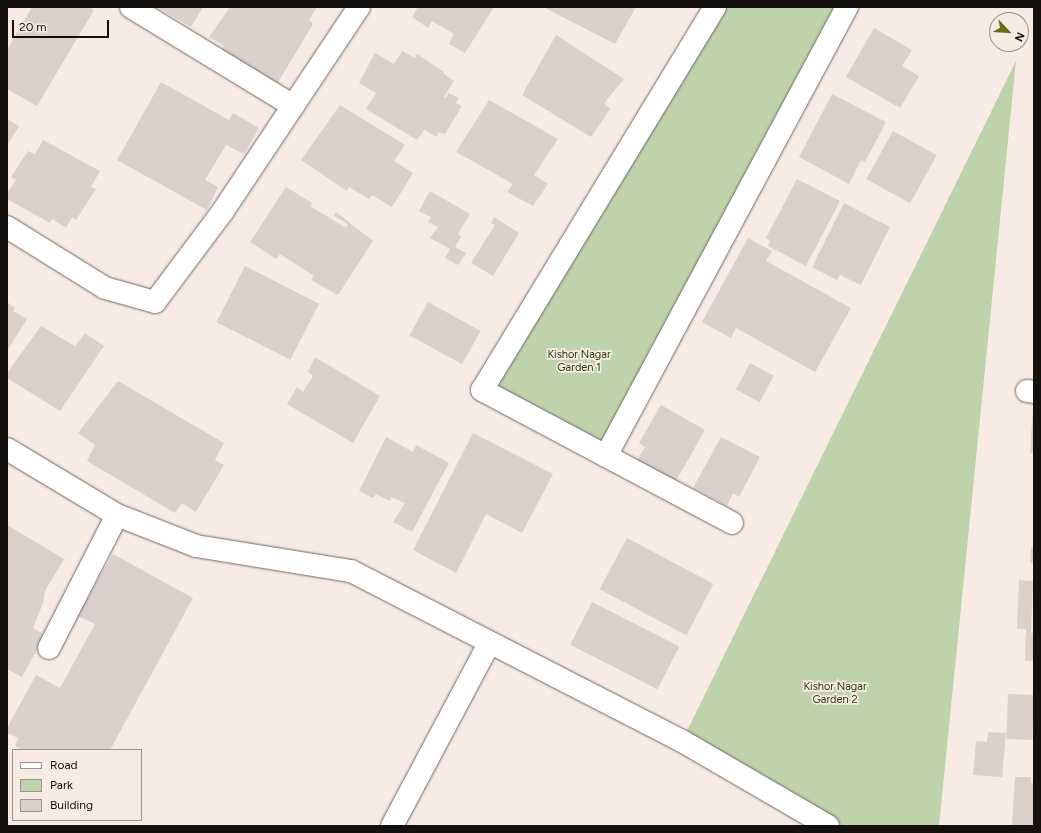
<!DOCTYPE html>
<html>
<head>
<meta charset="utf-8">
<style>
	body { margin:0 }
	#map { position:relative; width:1041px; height:833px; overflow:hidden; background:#f7ebe4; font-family:Figtree,sans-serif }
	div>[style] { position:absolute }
	.green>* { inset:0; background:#bed3ab }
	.building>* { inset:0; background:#dcd1ca; transform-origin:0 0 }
	.roads { filter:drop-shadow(0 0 1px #706660) drop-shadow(0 0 1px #706660) }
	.minor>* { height:22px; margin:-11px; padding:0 11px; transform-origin:11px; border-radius:11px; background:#fff }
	span { translate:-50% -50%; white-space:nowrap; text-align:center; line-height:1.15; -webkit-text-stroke:3.5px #f7ebe4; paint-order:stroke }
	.park-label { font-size:11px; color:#253b09 }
	.frame { position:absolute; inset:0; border:8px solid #14100d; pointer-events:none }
	.legend { position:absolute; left:12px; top:749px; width:130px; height:72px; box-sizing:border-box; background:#f7ebe4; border:1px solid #9c938e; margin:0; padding:5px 7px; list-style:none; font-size:12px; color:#14100d }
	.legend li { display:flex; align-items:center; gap:8px; height:20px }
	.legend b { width:20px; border:1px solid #9c938e }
	.north { position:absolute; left:989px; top:12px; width:40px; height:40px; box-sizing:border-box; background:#f7ebe4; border:1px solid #9c938e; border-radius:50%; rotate:115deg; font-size:11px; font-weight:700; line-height:16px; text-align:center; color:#14100d }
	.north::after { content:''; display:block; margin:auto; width:14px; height:18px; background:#676e15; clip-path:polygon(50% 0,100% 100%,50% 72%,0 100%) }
	.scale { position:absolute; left:12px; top:20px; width:97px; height:18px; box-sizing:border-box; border:2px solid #14100d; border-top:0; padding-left:5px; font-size:12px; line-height:14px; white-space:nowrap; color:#14100d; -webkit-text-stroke:3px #f7ebe4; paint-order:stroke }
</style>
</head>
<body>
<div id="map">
	<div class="green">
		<i style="clip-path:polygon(719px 7px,847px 7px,606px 456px,482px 390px)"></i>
		<i style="clip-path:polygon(1016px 61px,939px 826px,829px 826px,682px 741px)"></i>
	</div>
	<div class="building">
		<i style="clip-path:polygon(32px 7px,89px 7px,94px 10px,37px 106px,7px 89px,7px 50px)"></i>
		<i style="clip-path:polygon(157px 7px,203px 7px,191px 27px)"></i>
		<i style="clip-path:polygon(230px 7px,317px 7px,309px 20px,313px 24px,277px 84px,221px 52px,224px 46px,209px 37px)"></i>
		<i style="clip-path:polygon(418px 7px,494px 7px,465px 53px,449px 44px,454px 34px,432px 21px,428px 28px,412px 17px)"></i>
		<i style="clip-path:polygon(543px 7px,636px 7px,615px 44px)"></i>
		<i style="clip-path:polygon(874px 28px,912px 50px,902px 66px,919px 76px,900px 108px,846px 77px)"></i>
		<i style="clip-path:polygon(556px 35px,624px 79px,604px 103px,610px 109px,591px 137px,522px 95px)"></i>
		<i style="clip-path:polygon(402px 51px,415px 58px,417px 54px,444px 72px,444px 74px,454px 81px,444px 97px,446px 98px,448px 93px,459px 98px,456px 103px,462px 106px,445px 134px,439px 132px,437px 137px,424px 130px,417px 140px,366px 109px,376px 93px,359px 83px,375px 53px,394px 64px)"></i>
		<i style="clip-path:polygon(161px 82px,229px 120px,233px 113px,259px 128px,244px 154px,226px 145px,205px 180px,218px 187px,207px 210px,117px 160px)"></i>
		<i style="clip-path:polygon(832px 94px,886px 122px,865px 162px,861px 160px,849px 184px,799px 157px)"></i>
		<i style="clip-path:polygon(489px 100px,558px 139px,534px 175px,548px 184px,533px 206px,507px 192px,513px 184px,456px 152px)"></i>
		<i style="clip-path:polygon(340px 105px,405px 145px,394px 161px,413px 173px,392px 207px,372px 195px,369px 199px,349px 187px,347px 191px,301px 160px)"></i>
		<i style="clip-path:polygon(7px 119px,19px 126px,7px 146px)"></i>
		<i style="left:893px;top:131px;width:50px;height:55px;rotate:29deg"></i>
		<i style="clip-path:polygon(43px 140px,100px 171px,91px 187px,96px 189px,76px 220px,72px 217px,66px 228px,52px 219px,50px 223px,7px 199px,7px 193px,16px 180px,11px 177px,28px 151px,35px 154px)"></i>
		<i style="clip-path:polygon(797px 179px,840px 201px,806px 266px,768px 246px,770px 241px,766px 238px)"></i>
		<i style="clip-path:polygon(286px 187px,312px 203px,310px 206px,346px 228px,348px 224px,334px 216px,336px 212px,373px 241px,338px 295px,311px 280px,314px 276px,280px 254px,276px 259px,250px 242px)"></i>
		<i style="clip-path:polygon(430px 191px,470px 214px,458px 234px,461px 237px,455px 247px,466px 253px,458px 265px,445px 258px,450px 249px,430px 238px,438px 227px,428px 222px,431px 217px,419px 211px)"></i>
		<i style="clip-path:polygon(844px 203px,890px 227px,861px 285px,840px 275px,837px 280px,812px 267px)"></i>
		<i style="clip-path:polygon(494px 217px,519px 233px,493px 276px,471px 263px,495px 225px,491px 223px)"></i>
		<i style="clip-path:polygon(748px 238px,772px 251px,766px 261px,851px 308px,815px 372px,736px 328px,731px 338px,702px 322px)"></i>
		<i style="left:245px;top:266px;width:83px;height:63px;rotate:27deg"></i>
		<i style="clip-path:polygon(7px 302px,15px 308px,13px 311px,27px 319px,7px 351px)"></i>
		<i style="left:428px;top:302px;width:60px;height:38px;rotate:29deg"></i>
		<i style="clip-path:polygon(41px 326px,75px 346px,85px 333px,104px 346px,60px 411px,7px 378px,7px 373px)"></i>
		<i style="clip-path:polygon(315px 357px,380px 396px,353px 443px,287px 404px,297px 387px,303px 392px,313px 376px,308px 372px)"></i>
		<i style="left:750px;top:363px;width:27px;height:30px;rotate:28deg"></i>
		<i style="clip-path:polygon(118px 381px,224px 443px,215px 460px,224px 465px,196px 512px,182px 503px,175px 513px,87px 461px,95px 445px,78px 433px)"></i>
		<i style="clip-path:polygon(661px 405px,705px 430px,672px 488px,636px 462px,645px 447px,639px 443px)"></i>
		<i style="clip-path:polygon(1033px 406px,1034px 406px,1034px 453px,1030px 453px)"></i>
		<i style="clip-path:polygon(473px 433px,553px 474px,522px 533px,486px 514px,456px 573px,413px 550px)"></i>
		<i style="clip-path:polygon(386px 437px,413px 452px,416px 445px,449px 463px,412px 532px,393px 522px,405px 503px,391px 497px,390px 501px,376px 494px,373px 498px,359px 491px)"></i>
		<i style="clip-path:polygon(721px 437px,760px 457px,739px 497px,733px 493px,727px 506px,693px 488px)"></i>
		<i style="clip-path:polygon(7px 525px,64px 559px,45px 591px,43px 603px,33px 628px,45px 635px,22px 677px,7px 669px)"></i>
		<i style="left:627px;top:538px;width:98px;height:58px;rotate:28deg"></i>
		<i style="clip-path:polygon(1031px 547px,1034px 548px,1034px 563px,1030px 563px)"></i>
		<i style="clip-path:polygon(113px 554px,193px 598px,110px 750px,23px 750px,15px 746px,18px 738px,7px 733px,7px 728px,36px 675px,60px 688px,95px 624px,77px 616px)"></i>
		<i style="clip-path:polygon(1019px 580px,1033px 581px,1031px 633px,1034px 633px,1034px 661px,1025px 661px,1026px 629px,1017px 629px)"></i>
		<i style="left:592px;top:602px;width:98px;height:48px;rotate:27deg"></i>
		<i style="left:1008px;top:694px;width:26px;height:45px;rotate:2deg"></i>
		<i style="clip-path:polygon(988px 732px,1006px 733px,1002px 777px,973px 775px,976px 741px,987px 742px)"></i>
		<i style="clip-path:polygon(1015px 777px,1031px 777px,1031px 783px,1034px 783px,1034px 826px,1012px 826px)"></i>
	</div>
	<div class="roads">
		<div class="minor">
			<i style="left:131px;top:7px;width:190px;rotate:31.4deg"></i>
			<i style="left:715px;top:7px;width:448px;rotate:121.3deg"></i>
			<i style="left:482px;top:390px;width:283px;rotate:28deg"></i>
			<i style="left:7px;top:227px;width:115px;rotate:31.9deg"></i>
			<i style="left:105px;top:288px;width:52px;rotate:15.6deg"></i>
			<i style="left:155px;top:302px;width:114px;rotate:-53.2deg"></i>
			<i style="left:223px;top:211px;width:245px;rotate:-56.3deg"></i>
			<i style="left:1027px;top:391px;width:7px;rotate:8deg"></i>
			<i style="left:7px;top:449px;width:128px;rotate:31deg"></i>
			<i style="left:117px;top:515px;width:85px;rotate:21.4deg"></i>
			<i style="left:196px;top:546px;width:157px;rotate:9.2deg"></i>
			<i style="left:351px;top:571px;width:372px;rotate:27.2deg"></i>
			<i style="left:682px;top:741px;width:169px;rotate:30.2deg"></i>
			<i style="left:606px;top:456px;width:510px;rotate:-61.78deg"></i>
			<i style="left:49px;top:648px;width:149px;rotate:-62.9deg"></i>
			<i style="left:392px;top:826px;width:208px;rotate:-62deg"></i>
		</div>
	</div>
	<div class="park-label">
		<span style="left:579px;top:362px">Kishor Nagar<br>Garden 1</span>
		<span style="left:835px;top:694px">Kishor Nagar<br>Garden 2</span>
	</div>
	<div class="frame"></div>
	<ul class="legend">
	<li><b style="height:5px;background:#fff"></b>Road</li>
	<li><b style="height:11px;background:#bed3ab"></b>Park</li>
	<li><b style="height:11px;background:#dcd1ca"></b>Building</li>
	</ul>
	<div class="north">N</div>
	<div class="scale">20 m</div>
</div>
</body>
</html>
